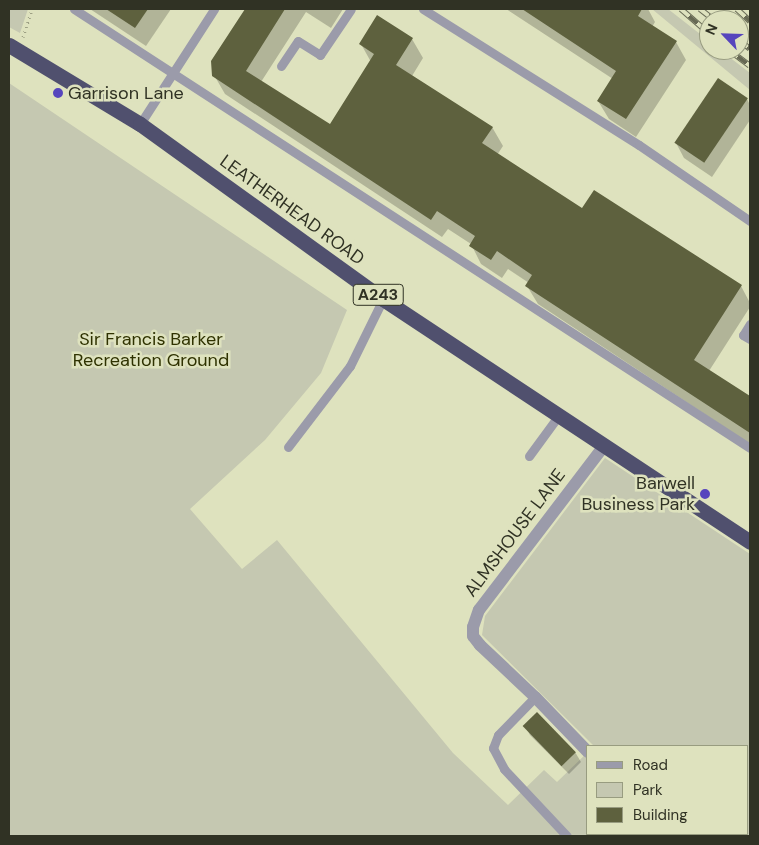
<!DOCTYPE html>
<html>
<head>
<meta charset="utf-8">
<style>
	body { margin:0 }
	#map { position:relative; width:759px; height:845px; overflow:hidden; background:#dee2be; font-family:"DM Sans",sans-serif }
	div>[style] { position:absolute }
	.green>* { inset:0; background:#c5c8b1 }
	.shadow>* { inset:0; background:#0003 }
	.building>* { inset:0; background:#5e613e; transform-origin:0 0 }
	.path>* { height:3px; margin-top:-1.5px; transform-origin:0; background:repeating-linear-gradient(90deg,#9da084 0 1px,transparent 0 5px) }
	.lane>* { height:9px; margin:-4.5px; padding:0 4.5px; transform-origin:4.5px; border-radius:4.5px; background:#9b9baa }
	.street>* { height:12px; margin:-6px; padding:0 6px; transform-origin:6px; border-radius:6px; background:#9b9baa }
	.highway>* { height:15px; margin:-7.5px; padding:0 7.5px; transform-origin:7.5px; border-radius:7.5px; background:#50506e }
	.rail>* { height:5.5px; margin-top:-2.75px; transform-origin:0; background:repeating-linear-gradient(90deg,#dee2be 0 11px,#676954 0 22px); box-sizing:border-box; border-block:1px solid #676954 }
	.dots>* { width:14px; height:14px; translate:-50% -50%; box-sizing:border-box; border:2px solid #dee2be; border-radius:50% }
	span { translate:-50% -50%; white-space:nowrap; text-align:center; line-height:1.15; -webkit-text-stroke:5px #dee2be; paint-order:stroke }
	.shield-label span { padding:1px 4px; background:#dee2be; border:1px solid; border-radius:4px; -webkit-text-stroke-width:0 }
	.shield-label { font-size:16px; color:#303224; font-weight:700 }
	.poi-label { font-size:18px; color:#303224 }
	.left { translate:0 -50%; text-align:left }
	.right { translate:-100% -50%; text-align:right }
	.street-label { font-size:18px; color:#303224 }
	.park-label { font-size:18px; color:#2f3201 }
	.frame { position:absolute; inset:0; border:10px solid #303224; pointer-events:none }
	.legend { position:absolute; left:586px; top:745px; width:162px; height:90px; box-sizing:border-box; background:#dee2be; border:1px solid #989c80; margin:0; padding:6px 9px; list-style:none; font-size:15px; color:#303224 }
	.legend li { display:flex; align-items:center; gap:10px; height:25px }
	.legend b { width:25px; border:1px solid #989c80 }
	.north { position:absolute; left:699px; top:10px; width:50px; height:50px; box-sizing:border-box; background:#dee2be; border:1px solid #989c80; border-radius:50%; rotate:294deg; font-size:14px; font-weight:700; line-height:20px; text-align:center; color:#303224 }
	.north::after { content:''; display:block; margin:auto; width:18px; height:22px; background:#5645bd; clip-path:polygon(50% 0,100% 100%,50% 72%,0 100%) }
</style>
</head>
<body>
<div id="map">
	<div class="green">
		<i style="clip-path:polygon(9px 9px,28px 9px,20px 33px,9px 27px)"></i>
		<i style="clip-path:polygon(652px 9px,668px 9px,709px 41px,709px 50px,720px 50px,750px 73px,750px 90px)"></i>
		<i style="clip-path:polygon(9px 83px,347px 310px,321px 373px,265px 440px,190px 509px,242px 569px,277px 540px,453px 753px,508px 805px,544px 770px,557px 782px,588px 752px,588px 834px,748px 834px,748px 746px,594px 746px,482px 635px,485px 616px,605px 458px,750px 554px,750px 836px,9px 836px)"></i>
	</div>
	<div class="shadow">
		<i style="clip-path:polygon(90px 9px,171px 9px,146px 46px)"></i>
		<i style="clip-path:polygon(246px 9px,343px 9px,331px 28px,306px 12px,261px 82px,330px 126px,371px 62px,361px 44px,378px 17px,412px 39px,423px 58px,412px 76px,492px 127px,503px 146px,497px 155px,582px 209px,741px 286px,750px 303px,750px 307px,709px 371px,750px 398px,750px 444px,538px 304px,527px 286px,529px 283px,508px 269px,502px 278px,481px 264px,471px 244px,448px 229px,442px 237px,225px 94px,214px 75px,212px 61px)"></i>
		<i style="clip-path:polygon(506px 9px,648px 9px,655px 22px,652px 27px,676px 42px,686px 60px,636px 137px,609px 119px,598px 101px,613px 79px)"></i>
		<i style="clip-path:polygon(747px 99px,750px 105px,750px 120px,712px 177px,684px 158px,676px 143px)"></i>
		<i style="clip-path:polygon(525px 726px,575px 752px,581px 762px,569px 774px,530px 735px)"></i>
	</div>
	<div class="building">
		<i style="clip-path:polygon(106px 9px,148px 9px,135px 28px)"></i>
		<i style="clip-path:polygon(245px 9px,285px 9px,246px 71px,330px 124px,374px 54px,359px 44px,377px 15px,413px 38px,396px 65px,493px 127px,482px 143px,582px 208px,594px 190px,742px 285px,694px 360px,750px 396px,750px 433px,525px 286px,532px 275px,497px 251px,491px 260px,469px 246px,475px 236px,437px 211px,431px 220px,212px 76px,211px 61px)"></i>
		<i style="clip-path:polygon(522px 9px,642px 9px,638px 16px,677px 41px,626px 119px,597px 101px,616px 71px)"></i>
		<i style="left:718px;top:78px;width:36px;height:78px;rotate:34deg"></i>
		<i style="left:537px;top:712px;width:56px;height:20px;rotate:46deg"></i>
	</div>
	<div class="path">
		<i style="left:23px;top:37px;width:29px;rotate:-72deg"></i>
	</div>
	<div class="lane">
		<i style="left:74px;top:9px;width:806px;rotate:33deg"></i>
		<i style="left:423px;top:9px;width:255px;rotate:32.2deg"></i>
		<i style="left:639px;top:145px;width:135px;rotate:34.4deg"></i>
		<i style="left:281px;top:66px;width:30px;rotate:-56deg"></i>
		<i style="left:298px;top:41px;width:26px;rotate:32deg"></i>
		<i style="left:320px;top:55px;width:55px;rotate:-56deg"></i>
		<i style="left:140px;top:124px;width:137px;rotate:-57.2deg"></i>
		<i style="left:750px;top:324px;width:13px;rotate:122deg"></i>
		<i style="left:743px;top:335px;width:8px;rotate:30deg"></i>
		<i style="left:288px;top:447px;width:102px;rotate:-52.6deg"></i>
		<i style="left:350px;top:366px;width:75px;rotate:-63.8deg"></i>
		<i style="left:529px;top:456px;width:51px;rotate:-53.8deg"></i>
		<i style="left:535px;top:697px;width:53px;rotate:134.2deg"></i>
		<i style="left:498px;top:735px;width:14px;rotate:111deg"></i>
		<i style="left:493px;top:748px;width:24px;rotate:62deg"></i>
		<i style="left:504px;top:769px;width:92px;rotate:46.8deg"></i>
	</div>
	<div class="street">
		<i style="left:588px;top:752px;width:76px;rotate:-133.9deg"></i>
		<i style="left:535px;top:697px;width:76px;rotate:-136.6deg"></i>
		<i style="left:480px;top:645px;width:11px;rotate:-128deg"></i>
		<i style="left:473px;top:636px;width:9px;rotate:-90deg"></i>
		<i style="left:473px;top:627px;width:18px;rotate:-71deg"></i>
		<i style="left:479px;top:610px;width:206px;rotate:-52.7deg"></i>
	</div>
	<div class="highway">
		<i style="left:9px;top:45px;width:153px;rotate:31.1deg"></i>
		<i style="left:140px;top:124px;width:299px;rotate:35.8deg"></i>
		<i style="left:383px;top:299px;width:440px;rotate:33.5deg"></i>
	</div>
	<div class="rail">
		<i style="left:681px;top:9px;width:37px;rotate:41deg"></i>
		<i style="left:700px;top:9px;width:18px;rotate:38deg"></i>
		<i style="left:737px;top:9px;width:18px;rotate:43deg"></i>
		<i style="left:739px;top:40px;width:14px;rotate:39deg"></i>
		<i style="left:729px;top:50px;width:26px;rotate:37deg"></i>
	</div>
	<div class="dots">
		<i style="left:58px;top:93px;background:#5645bd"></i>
		<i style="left:705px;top:494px;background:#5645bd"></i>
	</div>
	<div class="shield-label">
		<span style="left:378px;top:295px">A243</span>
	</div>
	<div class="poi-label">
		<span class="left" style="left:68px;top:93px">Garrison Lane</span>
		<span class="right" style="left:695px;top:494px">Barwell<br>Business Park</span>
	</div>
	<div class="street-label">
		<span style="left:292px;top:210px;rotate:36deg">LEATHERHEAD ROAD</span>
		<span style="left:515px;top:533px;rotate:-53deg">ALMSHOUSE LANE</span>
	</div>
	<div class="park-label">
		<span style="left:151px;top:350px">Sir Francis Barker<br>Recreation Ground</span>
	</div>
	<div class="frame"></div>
	<ul class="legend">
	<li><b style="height:6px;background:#9b9baa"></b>Road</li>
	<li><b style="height:14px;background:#c5c8b1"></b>Park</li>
	<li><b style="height:14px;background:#5e613e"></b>Building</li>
	</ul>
	<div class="north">N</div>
</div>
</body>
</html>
